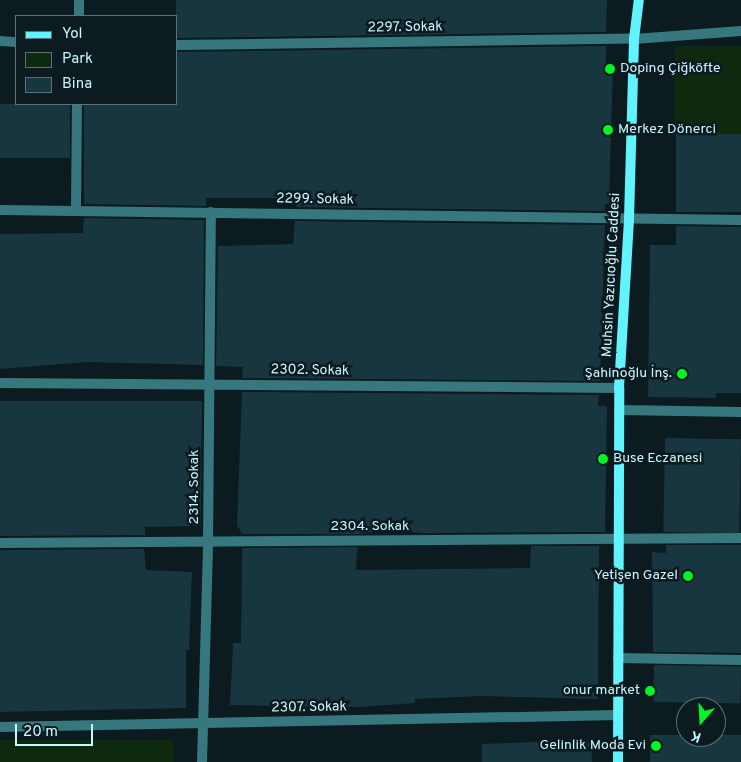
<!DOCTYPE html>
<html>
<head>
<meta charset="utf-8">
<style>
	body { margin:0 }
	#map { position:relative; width:741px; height:762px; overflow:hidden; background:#0c1b1f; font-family:Overpass,sans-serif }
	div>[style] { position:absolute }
	.green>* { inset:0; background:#0f290f; transform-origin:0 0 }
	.building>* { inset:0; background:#183640; transform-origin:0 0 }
	.minor>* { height:10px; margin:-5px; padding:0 5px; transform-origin:5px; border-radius:5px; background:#37787e }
	.secondary>* { height:10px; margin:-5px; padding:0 5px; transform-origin:5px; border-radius:5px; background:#61f4ff }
	.dots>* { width:14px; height:14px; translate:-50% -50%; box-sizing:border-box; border:2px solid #0c1b1f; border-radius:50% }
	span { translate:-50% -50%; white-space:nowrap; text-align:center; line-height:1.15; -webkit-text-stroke:5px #0c1b1f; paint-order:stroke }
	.street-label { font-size:14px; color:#caf6ff }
	.poi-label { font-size:14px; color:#caf6ff }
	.left { translate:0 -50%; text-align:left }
	.right { translate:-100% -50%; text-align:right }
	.legend { position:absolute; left:15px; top:15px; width:162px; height:90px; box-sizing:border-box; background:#0c1b1f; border:1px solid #587379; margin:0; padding:6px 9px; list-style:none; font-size:15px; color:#caf6ff }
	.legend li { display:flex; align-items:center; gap:10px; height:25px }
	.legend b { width:25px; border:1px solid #587379 }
	.north { position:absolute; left:676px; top:697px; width:50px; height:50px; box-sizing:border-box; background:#0c1b1f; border:1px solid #587379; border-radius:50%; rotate:199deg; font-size:14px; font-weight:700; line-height:20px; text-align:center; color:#caf6ff }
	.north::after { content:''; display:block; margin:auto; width:18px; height:22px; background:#00f524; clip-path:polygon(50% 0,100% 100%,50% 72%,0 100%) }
	.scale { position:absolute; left:15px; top:724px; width:78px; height:22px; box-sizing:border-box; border:2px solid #caf6ff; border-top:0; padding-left:6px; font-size:15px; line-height:18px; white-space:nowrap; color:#caf6ff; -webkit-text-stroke:4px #0c1b1f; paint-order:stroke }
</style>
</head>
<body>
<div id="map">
	<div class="green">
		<i style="left:675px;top:46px;width:66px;height:88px"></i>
		<i style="left:173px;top:740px;width:22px;height:173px;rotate:90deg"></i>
	</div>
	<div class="building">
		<i style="clip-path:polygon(176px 0,607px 0,606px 32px,176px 38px)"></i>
		<i style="clip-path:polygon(606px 46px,606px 65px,613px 65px,609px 204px,605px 204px,605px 211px,296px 207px,297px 198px,206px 198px,206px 206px,84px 204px,84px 104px,176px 104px,176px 52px)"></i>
		<i style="left:0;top:104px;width:70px;height:54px"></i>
		<i style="left:676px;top:134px;width:65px;height:78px"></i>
		<i style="clip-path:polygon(84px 218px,204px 220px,203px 365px,88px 362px,0 369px,0 234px,83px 233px)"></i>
		<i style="clip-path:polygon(295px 221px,605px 225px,600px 381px,242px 378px,243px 367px,216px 366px,218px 246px,293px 244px)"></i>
		<i style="clip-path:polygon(676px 226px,741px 227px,741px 393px,716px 393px,716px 398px,648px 397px,650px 245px,676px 245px)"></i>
		<i style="clip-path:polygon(242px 392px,599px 395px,598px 406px,607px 406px,605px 532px,423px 533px,388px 530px,358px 534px,242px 534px,237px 525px)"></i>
		<i style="clip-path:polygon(0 401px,202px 401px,201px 526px,145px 527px,145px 535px,0 536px)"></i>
		<i style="left:665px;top:438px;width:76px;height:94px;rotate:1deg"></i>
		<i style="clip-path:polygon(666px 545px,741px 545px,741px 653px,653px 652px,652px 552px,666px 553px)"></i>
		<i style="clip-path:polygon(531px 546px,599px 546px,598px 699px,481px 696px,415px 699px,415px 703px,358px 707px,230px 705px,233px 643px,241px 643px,242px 548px,357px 547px,356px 570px,530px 568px)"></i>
		<i style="clip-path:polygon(144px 549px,146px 570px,192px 572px,189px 650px,186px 650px,186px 708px,0 712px,0 550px)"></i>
		<i style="left:654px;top:665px;width:87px;height:37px;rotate:1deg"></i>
		<i style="left:741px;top:735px;width:27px;height:91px;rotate:90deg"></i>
		<i style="clip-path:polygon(591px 740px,592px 762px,482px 762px,482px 744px)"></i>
	</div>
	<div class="minor">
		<i style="left:79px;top:16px;width:16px;rotate:-90deg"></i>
		<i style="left:0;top:41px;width:16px;rotate:4deg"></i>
		<i style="left:176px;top:45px;width:458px;rotate:-0.8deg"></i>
		<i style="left:634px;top:39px;width:107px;rotate:-4.3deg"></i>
		<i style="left:0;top:210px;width:741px;rotate:0.77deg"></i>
		<i style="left:76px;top:211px;width:107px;rotate:-89.5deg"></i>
		<i style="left:0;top:383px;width:619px;rotate:0.46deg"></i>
		<i style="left:619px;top:410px;width:122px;rotate:0.9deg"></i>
		<i style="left:0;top:543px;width:741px;rotate:-0.39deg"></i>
		<i style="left:618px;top:658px;width:123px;rotate:0.9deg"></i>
		<i style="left:0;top:727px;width:618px;rotate:-1.11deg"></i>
		<i style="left:202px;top:762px;width:220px;rotate:-88.4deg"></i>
		<i style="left:208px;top:542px;width:330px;rotate:-89.5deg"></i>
	</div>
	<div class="secondary">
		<i style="left:618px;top:762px;width:374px;rotate:-89.8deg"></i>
		<i style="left:619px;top:388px;width:169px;rotate:-86.6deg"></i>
		<i style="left:629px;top:219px;width:180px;rotate:-88.4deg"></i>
		<i style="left:634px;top:39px;width:39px;rotate:-83deg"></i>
	</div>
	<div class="dots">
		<i style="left:610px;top:69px;background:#00f524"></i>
		<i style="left:608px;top:130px;background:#00f524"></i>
		<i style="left:682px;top:374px;background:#00f524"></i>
		<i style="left:603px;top:459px;background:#00f524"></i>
		<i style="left:688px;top:576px;background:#00f524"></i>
		<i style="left:650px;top:691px;background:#00f524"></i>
		<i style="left:656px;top:746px;background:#00f524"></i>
	</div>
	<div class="street-label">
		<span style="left:405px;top:28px;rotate:-1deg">2297. Sokak</span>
		<span style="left:315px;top:200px;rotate:1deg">2299. Sokak</span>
		<span style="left:612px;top:275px;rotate:-87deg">Muhsin Yazıcıoğlu Caddesi</span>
		<span style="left:310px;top:371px;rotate:1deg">2302. Sokak</span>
		<span style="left:195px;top:487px;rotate:-90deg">2314. Sokak</span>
		<span style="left:370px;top:527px">2304. Sokak</span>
		<span style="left:309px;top:708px;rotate:-1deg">2307. Sokak</span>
	</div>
	<div class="poi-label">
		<span class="left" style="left:620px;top:69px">Doping Çiğköfte</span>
		<span class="left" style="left:618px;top:130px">Merkez Dönerci</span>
		<span class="right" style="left:672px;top:374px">Şahinoğlu İnş.</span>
		<span class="left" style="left:613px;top:459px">Buse Eczanesi</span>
		<span class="right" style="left:678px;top:576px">Yetişen Gazel</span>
		<span class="right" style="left:640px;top:691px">onur market</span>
		<span class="right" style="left:646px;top:746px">Gelinlik Moda Evi</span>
	</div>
	<ul class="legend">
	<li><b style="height:6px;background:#61f4ff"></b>Yol</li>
	<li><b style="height:14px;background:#0f290f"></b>Park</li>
	<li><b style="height:14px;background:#183640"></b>Bina</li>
	</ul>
	<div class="north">K</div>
	<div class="scale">20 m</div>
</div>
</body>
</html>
